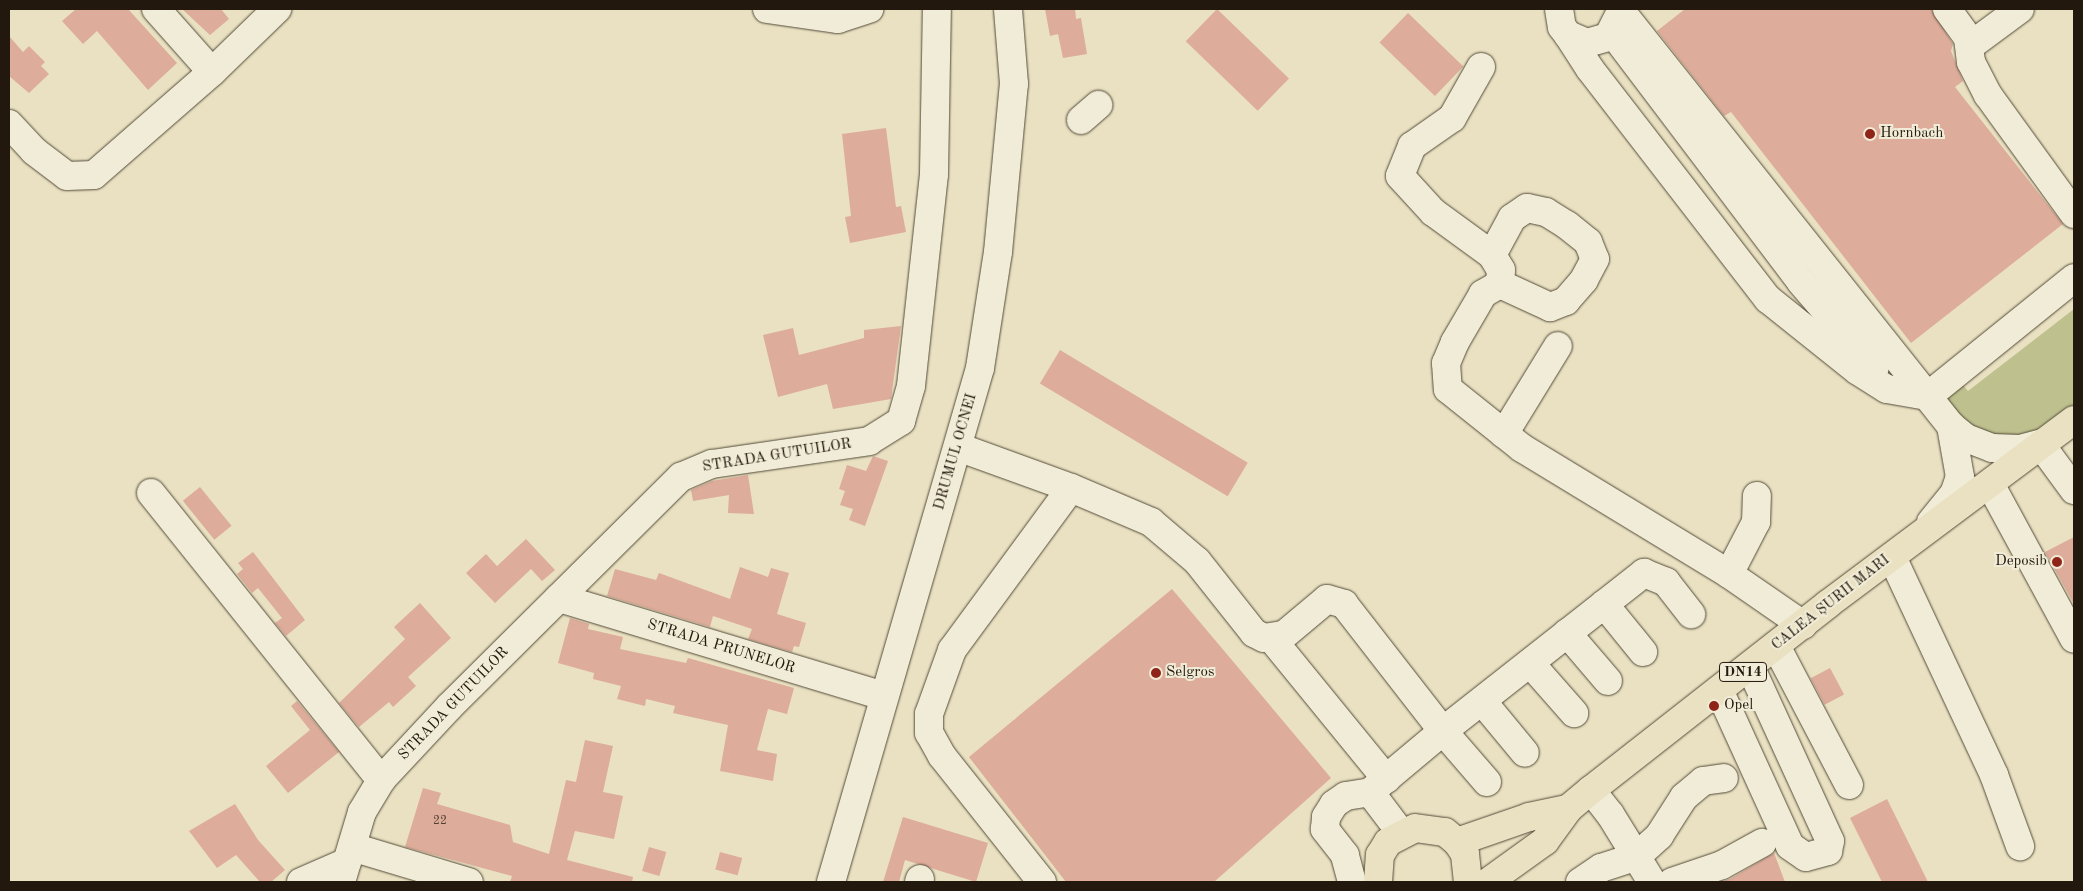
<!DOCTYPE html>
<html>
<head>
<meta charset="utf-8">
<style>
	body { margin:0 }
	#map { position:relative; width:2083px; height:891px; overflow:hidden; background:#e9e1c1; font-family:"Old Standard TT",serif }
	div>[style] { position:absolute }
	.green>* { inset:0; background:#bec18e }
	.building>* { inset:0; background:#ddac9a; transform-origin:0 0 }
	.roads { filter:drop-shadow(0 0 1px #544a3a) drop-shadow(0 0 1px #544a3a) }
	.minor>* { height:28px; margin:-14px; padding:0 14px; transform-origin:14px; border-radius:14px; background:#f1ecd7 }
	.major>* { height:28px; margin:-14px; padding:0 14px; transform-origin:14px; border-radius:14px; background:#e9e1c1 }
	.dots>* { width:14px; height:14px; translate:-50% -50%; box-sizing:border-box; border:2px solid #f1ecd7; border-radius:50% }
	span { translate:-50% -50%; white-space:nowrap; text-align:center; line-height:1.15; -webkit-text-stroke:4px #f1ecd7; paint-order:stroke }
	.number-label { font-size:12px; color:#513d30 }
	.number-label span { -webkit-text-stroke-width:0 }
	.shield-label span { padding:1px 4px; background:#f1ecd7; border:1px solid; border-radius:4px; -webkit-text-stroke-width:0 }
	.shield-label { font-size:14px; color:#22180d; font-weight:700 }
	.poi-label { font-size:15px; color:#22180d }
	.left { translate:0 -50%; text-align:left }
	.right { translate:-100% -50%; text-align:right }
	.street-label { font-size:15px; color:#22180d }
	.frame { position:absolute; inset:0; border:10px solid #22180d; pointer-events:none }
</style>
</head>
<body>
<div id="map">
	<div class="green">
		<i style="clip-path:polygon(2074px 309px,2074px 405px,2036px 431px,2016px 437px,1971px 432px,1949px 401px,1947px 394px,1959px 380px,1968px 391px)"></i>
	</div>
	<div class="building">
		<i style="clip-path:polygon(76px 9px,128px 9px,177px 63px,148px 90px,97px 31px,83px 44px,62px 21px)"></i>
		<i style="clip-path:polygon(182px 9px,221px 9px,229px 19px,210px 35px)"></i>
		<i style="clip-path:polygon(1045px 9px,1075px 9px,1076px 19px,1081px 18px,1087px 54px,1063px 58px,1058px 34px,1050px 36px)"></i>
		<i style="left:1217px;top:9px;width:100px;height:45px;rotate:44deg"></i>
		<i style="clip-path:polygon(1685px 9px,1931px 9px,1953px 44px,1951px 51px,1963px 81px,1955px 87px,2063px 224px,1911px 343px,1731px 112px,1724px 116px,1657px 31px)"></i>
		<i style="left:1408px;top:13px;width:77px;height:41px;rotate:44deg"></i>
		<i style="clip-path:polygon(9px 36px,23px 52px,29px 46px,45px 62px,41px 66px,49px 74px,29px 93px,9px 76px)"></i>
		<i style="clip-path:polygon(886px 128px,896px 207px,901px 206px,906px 232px,850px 243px,845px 217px,851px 216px,842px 134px)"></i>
		<i style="clip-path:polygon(901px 326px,891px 399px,833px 409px,827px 384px,778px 397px,763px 335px,793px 328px,799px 355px,864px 338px,864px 330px)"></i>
		<i style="left:1060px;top:350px;width:219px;height:39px;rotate:31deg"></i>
		<i style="clip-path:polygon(873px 456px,888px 461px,865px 526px,849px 520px,853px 509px,840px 505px,845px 491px,839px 489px,847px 465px,866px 471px)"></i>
		<i style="clip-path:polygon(748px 475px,754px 514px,728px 513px,729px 495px,693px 501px,691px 490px,712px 481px)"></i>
		<i style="left:200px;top:487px;width:50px;height:22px;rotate:51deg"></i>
		<i style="clip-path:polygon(2074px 537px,2074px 604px,2045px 552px)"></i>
		<i style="clip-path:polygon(526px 539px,555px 570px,542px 581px,531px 569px,495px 603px,466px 573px,486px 554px,497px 566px)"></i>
		<i style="clip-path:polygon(253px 552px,305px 620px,286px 636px,275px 623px,282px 618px,258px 588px,252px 593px,237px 574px,243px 569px,238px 563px)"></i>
		<i style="clip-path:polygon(740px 567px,768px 577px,771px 568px,789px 573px,777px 614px,806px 623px,799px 647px,794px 646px,792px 652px,748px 639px,752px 629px,713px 616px,710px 627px,607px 596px,615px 569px,656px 580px,659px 573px,730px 599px)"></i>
		<i style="clip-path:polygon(1172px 589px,1331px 778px,1214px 882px,1066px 882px,969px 757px)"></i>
		<i style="clip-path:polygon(420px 603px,451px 638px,408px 677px,416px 686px,393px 707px,389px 702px,359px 727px,339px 703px,405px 639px,394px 627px)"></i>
		<i style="clip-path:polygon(570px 618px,589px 624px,588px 629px,623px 637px,620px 649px,686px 663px,688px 658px,794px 688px,787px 714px,768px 709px,757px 750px,777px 754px,773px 781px,720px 771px,728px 725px,673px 713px,675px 706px,646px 699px,645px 706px,617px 699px,621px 686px,593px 679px,594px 673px,558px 663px)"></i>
		<i style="left:1830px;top:668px;width:30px;height:22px;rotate:62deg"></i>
		<i style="clip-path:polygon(297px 701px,339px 752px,288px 793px,266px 766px,310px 730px,291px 706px)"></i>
		<i style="clip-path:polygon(585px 740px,613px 746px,603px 792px,623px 796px,614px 839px,575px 831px,567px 860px,633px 877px,632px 882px,510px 882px,512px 876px,405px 847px,423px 788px,441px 793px,437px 804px,510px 825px,513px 842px,549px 854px,566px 780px,576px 782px)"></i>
		<i style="clip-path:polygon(1887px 799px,1928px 882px,1882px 882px,1850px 818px)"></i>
		<i style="clip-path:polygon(235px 804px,258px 840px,285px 870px,271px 882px,260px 882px,236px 855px,217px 868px,189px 831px)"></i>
		<i style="clip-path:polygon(903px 817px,988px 843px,976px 882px,905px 860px,899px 882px,883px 882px)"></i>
		<i style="left:649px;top:847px;width:18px;height:25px;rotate:16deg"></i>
		<i style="left:720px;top:852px;width:23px;height:18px;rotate:15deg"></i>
		<i style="clip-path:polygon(1774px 853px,1785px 882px,1720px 882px,1730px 879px)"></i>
	</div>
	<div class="roads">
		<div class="minor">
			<i style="left:156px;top:9px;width:84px;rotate:48.4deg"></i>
			<i style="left:767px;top:9px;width:72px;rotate:8deg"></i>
			<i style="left:838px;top:19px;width:33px;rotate:-18deg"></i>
			<i style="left:1559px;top:9px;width:18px;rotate:81deg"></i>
			<i style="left:1562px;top:27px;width:10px;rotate:53deg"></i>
			<i style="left:1568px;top:35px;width:21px;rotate:23deg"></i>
			<i style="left:1587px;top:43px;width:22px;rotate:-16deg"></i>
			<i style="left:1608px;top:37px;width:25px;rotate:-63deg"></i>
			<i style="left:1947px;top:9px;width:36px;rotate:54deg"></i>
			<i style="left:1968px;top:38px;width:24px;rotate:83deg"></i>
			<i style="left:1971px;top:62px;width:37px;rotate:63deg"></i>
			<i style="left:1988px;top:95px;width:147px;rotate:54.1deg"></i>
			<i style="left:1620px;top:10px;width:532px;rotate:51.49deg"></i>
			<i style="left:1951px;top:426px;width:19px;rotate:39deg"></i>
			<i style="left:1966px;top:438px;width:28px;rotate:21deg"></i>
			<i style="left:1992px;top:448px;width:28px;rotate:2deg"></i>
			<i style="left:2020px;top:449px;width:27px;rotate:-15deg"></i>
			<i style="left:1612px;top:32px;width:313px;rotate:52.9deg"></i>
			<i style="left:1801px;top:282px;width:113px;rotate:49.3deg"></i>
			<i style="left:1568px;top:35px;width:40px;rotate:57.1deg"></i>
			<i style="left:1590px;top:69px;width:291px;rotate:52.3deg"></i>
			<i style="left:1768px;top:299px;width:115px;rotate:38.7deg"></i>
			<i style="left:1858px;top:371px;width:34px;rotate:32deg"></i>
			<i style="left:1887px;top:389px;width:42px;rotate:9.7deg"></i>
			<i style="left:1928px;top:396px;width:188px;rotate:-38.9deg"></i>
			<i style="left:1970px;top:46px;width:62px;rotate:-36.5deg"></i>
			<i style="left:1481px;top:67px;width:59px;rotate:119.6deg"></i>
			<i style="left:1452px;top:118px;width:49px;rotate:145deg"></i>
			<i style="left:1412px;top:146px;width:32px;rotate:112deg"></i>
			<i style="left:1400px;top:176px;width:49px;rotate:47.5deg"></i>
			<i style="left:1433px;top:212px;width:73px;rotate:36.1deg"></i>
			<i style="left:1492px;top:255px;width:17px;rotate:59deg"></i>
			<i style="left:1501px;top:270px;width:14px;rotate:94deg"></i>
			<i style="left:1500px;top:284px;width:20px;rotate:150deg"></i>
			<i style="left:1483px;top:294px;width:56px;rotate:120.3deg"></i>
			<i style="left:1455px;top:342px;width:23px;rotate:113deg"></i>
			<i style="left:1446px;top:363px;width:26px;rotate:86deg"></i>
			<i style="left:1448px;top:389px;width:95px;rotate:38.6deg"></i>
			<i style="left:1522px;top:448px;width:242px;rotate:31.3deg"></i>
			<i style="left:1729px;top:574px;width:90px;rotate:34.6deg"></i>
			<i style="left:1081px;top:120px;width:23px;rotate:-41deg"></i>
			<i style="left:9px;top:124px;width:37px;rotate:47deg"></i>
			<i style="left:34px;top:151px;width:41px;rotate:37.1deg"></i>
			<i style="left:67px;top:176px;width:27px;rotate:-2deg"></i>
			<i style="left:94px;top:175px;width:157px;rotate:-41.1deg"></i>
			<i style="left:212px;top:72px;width:91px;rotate:-44.1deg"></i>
			<i style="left:1492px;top:255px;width:42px;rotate:-61.6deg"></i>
			<i style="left:1512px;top:218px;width:18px;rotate:-34deg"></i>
			<i style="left:1527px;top:208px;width:19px;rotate:12deg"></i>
			<i style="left:1546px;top:212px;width:25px;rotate:32deg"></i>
			<i style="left:1567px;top:225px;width:27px;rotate:39deg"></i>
			<i style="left:1588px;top:242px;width:18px;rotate:68deg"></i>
			<i style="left:1595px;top:259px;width:24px;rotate:118deg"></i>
			<i style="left:1584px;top:280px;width:28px;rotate:131deg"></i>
			<i style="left:1566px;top:301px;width:17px;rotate:159deg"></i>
			<i style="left:1550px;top:307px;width:55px;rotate:-155.3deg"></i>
			<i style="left:1504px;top:434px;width:103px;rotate:-58.5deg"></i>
			<i style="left:2041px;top:445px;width:56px;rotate:53.7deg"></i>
			<i style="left:958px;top:447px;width:120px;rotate:19.9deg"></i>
			<i style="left:1071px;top:488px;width:87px;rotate:23deg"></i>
			<i style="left:1151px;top:522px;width:60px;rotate:40.3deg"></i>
			<i style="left:1197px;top:561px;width:92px;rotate:51.6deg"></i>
			<i style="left:1254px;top:633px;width:11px;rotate:27deg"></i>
			<i style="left:1264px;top:638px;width:20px;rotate:-9deg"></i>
			<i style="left:1284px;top:635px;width:56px;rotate:-39.9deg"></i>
			<i style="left:1327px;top:599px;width:18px;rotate:16deg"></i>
			<i style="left:1344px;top:604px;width:161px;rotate:52.1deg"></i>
			<i style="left:1443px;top:731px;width:95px;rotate:140.1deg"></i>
			<i style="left:1370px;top:792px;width:51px;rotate:52.9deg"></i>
			<i style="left:1990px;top:484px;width:176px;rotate:61.5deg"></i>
			<i style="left:151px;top:493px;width:368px;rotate:51.3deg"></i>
			<i style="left:1931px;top:522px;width:36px;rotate:-51deg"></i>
			<i style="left:1954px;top:494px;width:18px;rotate:-71deg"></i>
			<i style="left:1960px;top:477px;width:52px;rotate:-100deg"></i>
			<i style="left:1892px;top:557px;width:241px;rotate:64.9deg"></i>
			<i style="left:1994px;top:775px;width:76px;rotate:69.9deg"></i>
			<i style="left:1729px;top:574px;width:59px;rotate:-62.6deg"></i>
			<i style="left:1756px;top:522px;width:26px;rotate:-88deg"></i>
			<i style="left:559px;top:598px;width:338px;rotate:16.8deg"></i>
			<i style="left:1604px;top:604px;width:62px;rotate:50.9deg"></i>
			<i style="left:1567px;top:633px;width:63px;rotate:49.5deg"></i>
			<i style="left:1272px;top:639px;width:181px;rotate:50.8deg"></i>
			<i style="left:1776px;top:646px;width:157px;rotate:62.3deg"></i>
			<i style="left:1530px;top:663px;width:67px;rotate:48.7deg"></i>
			<i style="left:1719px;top:690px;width:171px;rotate:65.5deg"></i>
			<i style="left:1790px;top:846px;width:19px;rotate:35deg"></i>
			<i style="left:1806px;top:857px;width:23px;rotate:-15deg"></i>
			<i style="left:1828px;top:851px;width:10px;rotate:-79deg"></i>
			<i style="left:1830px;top:841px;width:192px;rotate:-114.6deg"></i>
			<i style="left:1482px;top:701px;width:67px;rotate:50.4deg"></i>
			<i style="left:1487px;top:782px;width:67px;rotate:-130.8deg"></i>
			<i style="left:1443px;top:731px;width:256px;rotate:-38.2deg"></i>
			<i style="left:1644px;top:573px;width:24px;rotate:22deg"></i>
			<i style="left:1666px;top:582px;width:41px;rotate:52deg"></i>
			<i style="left:1591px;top:790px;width:31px;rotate:52deg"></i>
			<i style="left:1610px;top:814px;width:80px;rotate:58.3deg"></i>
			<i style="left:352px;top:847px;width:122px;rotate:16.7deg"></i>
			<i style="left:301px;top:882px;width:50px;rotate:-23.5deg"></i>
			<i style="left:341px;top:882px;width:73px;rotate:-73.3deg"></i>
			<i style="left:362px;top:812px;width:37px;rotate:-59deg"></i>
			<i style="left:381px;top:780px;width:100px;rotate:-47deg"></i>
			<i style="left:449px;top:707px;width:327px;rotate:-44.8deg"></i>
			<i style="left:681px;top:477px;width:34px;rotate:-23deg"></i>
			<i style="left:712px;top:464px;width:159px;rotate:-8.3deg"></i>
			<i style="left:869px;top:441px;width:38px;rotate:-32deg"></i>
			<i style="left:901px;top:421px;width:36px;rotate:-74deg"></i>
			<i style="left:911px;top:386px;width:213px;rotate:-83.8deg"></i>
			<i style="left:934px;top:174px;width:165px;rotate:-89deg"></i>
			<i style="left:831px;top:882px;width:535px;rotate:-73.83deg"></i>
			<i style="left:980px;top:368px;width:117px;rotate:-81.2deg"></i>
			<i style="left:998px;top:252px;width:169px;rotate:-84.6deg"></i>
			<i style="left:1014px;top:84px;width:75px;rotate:-94.6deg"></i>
			<i style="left:919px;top:882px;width:3px;rotate:-72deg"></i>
			<i style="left:1042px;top:882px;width:161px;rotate:-128.4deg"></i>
			<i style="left:942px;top:756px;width:26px;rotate:-119deg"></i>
			<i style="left:929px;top:733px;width:19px;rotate:-90deg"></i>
			<i style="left:929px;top:714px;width:68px;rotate:-70.2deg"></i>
			<i style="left:952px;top:650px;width:201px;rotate:-53.7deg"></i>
			<i style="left:1352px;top:882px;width:28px;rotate:-105deg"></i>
			<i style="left:1345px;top:855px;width:33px;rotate:-128deg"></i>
			<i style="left:1325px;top:829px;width:12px;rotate:-85deg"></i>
			<i style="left:1326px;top:817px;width:15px;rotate:-58deg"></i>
			<i style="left:1334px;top:804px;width:14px;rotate:-34deg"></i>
			<i style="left:1346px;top:796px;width:24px;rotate:-9deg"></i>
			<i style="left:1580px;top:882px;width:25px;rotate:-34deg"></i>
			<i style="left:1601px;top:868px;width:38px;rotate:-18deg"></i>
			<i style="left:1637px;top:856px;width:30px;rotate:-42deg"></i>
			<i style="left:1659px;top:836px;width:46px;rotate:-57.3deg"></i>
			<i style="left:1684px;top:797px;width:25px;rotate:-40deg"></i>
			<i style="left:1703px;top:781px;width:21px;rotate:-8deg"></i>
			<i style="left:1672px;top:882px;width:53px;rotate:-18.8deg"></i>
			<i style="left:1722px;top:865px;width:46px;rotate:-28.8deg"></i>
		</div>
		<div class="major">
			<i style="left:1457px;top:842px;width:76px;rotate:-19.1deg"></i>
			<i style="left:1529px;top:817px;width:40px;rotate:-12deg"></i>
			<i style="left:1378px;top:882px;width:27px;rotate:-86deg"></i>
			<i style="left:1380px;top:855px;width:15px;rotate:-58deg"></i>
			<i style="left:1388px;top:842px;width:30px;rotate:-27deg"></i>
			<i style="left:1415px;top:828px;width:30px;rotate:8deg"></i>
			<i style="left:1445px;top:832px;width:16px;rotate:40deg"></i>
			<i style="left:1457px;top:842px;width:14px;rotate:56deg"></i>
			<i style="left:1465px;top:854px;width:28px;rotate:84deg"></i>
			<i style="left:1488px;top:882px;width:70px;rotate:-35.7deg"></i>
			<i style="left:1545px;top:841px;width:39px;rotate:-54deg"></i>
			<i style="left:1568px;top:809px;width:30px;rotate:-40deg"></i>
			<i style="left:1591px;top:790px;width:301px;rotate:-38.1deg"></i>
			<i style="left:1828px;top:604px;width:307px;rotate:-36.8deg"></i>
		</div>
	</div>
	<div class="dots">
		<i style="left:1870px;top:134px;background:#8f2418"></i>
		<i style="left:2057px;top:562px;background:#8f2418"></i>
		<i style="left:1156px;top:673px;background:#8f2418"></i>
		<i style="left:1714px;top:706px;background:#8f2418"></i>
	</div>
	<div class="number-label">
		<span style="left:440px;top:822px">22</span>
	</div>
	<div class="shield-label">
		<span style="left:1743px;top:672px">DN14</span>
	</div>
	<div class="poi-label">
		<span class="left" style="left:1880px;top:134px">Hornbach</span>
		<span class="right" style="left:2047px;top:562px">Deposib</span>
		<span class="left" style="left:1166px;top:673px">Selgros</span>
		<span class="left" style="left:1724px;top:706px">Opel</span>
	</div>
	<div class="street-label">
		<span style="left:956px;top:452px;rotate:-74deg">DRUMUL OCNEI</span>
		<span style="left:777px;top:456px;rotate:-9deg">STRADA GUTUILOR</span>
		<span style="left:1831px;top:603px;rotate:-38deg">CALEA ȘURII MARI</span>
		<span style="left:721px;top:647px;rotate:17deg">STRADA PRUNELOR</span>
		<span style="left:454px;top:704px;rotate:-46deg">STRADA GUTUILOR</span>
	</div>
	<div class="frame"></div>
</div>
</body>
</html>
